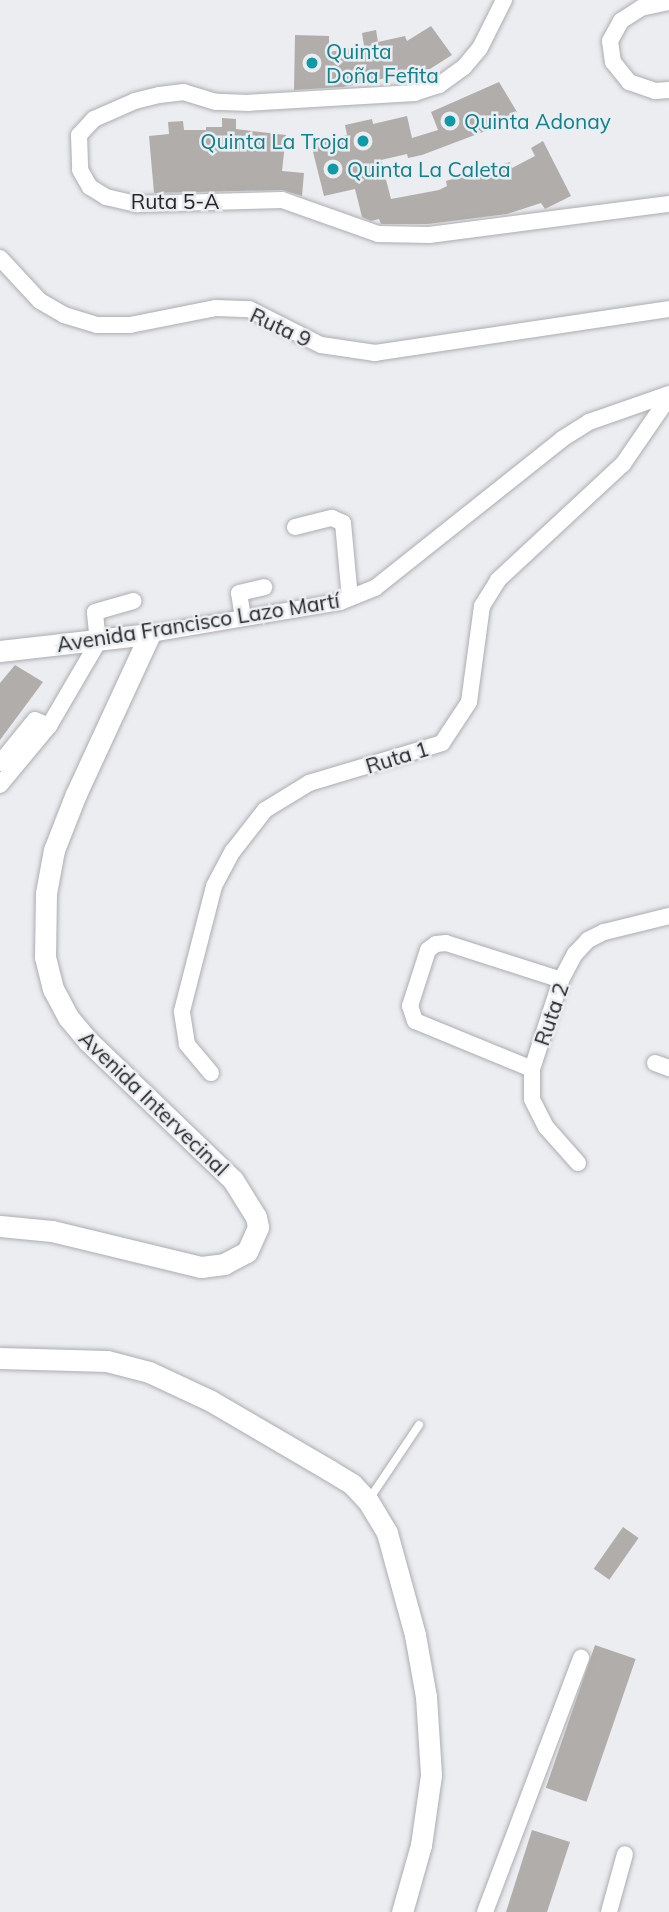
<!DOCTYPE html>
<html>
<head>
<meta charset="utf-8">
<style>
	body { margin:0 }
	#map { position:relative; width:669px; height:1912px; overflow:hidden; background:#ecedf1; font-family:Mulish,sans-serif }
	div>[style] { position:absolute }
	.building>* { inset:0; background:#b1adab; transform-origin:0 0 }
	.roads { filter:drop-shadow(0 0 2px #acadb1) drop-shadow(0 0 2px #acadb1) }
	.service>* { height:8px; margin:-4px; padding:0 4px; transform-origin:4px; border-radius:4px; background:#fff }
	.minor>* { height:16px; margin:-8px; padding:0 8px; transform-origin:8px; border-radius:8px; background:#fff }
	.secondary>* { height:21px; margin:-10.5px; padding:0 10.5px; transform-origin:10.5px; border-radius:10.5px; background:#fff }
	.dots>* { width:19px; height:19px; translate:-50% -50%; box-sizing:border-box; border:4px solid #ecedf1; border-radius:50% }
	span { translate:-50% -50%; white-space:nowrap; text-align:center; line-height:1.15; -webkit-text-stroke:5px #ecedf1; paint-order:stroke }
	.culture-label { font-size:21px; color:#0d838f }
	.left { translate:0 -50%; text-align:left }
	.right { translate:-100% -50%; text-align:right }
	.street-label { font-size:21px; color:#242526 }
</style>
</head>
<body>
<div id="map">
	<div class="building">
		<i style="clip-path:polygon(431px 26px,452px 55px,430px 69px,343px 87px,294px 90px,295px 35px,329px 36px,329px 52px,364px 46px,362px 33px,376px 30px,378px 42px,405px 36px,407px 41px)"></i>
		<i style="clip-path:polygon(499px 82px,517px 112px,488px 130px,422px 155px,408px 158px,407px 154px,381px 160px,391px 199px,439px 190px,447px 186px,446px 181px,510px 162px,512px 168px,535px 156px,531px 148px,543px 141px,571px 196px,545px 209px,541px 203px,507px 214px,428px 224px,381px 224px,379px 219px,371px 221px,362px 217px,355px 189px,324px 196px,311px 144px,347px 135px,345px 125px,372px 119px,373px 124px,407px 116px,412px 138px,438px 130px,431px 112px)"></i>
		<i style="clip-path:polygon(222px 118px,236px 119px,236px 129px,286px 135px,282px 171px,304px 173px,302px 196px,282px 190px,154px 193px,149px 136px,169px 134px,168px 122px,183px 121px,184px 130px,206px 130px,206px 127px,222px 127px)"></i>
		<i style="clip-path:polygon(15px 665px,43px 682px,0 740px,0 683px)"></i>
		<i style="left:623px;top:1527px;width:19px;height:51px;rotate:35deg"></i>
		<i style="left:595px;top:1645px;width:43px;height:151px;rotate:19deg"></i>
		<i style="clip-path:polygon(532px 1830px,570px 1842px,547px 1912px,506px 1912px)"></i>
	</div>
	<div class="roads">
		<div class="service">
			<i style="left:370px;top:1498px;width:88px;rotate:-56.1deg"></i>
		</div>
		<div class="minor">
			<i style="left:504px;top:0;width:54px;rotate:116.6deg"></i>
			<i style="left:480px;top:48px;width:25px;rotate:130deg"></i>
			<i style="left:464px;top:67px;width:31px;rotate:144deg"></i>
			<i style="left:439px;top:85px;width:25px;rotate:162deg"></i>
			<i style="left:415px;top:93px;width:166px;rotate:176.6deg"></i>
			<i style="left:249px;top:103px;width:33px;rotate:-178deg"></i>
			<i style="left:216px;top:102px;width:34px;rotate:-163deg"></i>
			<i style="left:184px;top:92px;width:25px;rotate:173deg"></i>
			<i style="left:159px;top:95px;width:25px;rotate:166deg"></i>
			<i style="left:135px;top:101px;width:45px;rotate:156.3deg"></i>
			<i style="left:94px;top:119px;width:22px;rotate:133deg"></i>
			<i style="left:79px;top:135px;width:35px;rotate:88deg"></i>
			<i style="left:80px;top:170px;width:20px;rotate:60deg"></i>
			<i style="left:90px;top:187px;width:19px;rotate:32deg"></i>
			<i style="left:106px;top:197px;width:32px;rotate:13deg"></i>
			<i style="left:137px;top:204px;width:145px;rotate:-1.6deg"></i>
			<i style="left:282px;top:200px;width:102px;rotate:19.5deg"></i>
			<i style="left:378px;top:234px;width:51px;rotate:1.1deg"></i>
			<i style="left:429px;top:235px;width:242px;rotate:-7.4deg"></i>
			<i style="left:669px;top:2px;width:29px;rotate:168deg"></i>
			<i style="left:641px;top:8px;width:24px;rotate:147deg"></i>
			<i style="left:621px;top:21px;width:23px;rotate:119deg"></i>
			<i style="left:610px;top:41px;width:21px;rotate:82deg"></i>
			<i style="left:613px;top:62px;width:26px;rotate:51deg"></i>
			<i style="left:629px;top:82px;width:28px;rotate:19deg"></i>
			<i style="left:655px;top:91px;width:14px;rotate:-4deg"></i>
			<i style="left:0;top:258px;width:59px;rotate:47.1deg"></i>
			<i style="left:40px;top:301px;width:28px;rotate:30deg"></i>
			<i style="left:64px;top:315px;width:34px;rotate:17deg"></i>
			<i style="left:97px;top:325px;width:33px"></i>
			<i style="left:130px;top:325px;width:88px;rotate:-11.2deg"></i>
			<i style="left:216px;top:308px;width:33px;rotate:2deg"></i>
			<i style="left:249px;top:309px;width:80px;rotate:26.6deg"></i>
			<i style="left:321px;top:345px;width:55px;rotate:8.4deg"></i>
			<i style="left:375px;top:353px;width:297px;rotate:-8.5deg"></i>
			<i style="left:295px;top:527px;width:38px;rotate:-14deg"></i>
			<i style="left:332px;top:518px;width:12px;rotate:24deg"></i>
			<i style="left:343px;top:523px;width:75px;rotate:84.7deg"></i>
			<i style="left:243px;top:618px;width:25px;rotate:-99deg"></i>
			<i style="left:239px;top:593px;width:26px;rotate:-13deg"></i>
			<i style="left:150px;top:634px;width:193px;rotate:-9.6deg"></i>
			<i style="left:340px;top:602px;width:38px;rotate:-22deg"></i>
			<i style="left:375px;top:588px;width:239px;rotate:-38.5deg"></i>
			<i style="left:562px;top:439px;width:32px;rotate:-32deg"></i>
			<i style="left:589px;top:422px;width:85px;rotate:-19.3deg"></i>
			<i style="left:0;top:763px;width:55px;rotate:-50.9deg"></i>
			<i style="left:35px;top:720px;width:15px;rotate:23deg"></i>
			<i style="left:0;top:785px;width:77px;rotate:-50.3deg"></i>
			<i style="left:49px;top:726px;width:97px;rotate:-59.7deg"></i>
			<i style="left:98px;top:642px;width:30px;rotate:-96deg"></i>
			<i style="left:95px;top:612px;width:40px;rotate:-16deg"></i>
			<i style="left:655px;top:1063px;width:15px;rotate:20deg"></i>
			<i style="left:532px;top:1069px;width:126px;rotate:-157.7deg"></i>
			<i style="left:415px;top:1021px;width:16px;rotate:-108deg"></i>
			<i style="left:410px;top:1006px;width:59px;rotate:-72.2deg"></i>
			<i style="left:428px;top:950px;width:10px;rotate:-37deg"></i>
			<i style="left:436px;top:944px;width:10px;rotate:-6deg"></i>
			<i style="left:446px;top:943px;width:121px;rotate:17.8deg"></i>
			<i style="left:211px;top:1073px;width:38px;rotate:-130deg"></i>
			<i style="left:187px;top:1044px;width:33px;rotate:-99deg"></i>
			<i style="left:182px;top:1011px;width:129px;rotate:-75.6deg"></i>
			<i style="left:214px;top:886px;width:40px;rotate:-62deg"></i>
			<i style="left:233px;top:851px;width:52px;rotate:-52deg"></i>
			<i style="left:265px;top:810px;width:52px;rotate:-31.5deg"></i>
			<i style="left:309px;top:783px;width:139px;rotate:-16.7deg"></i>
			<i style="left:442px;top:743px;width:49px;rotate:-56.6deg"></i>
			<i style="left:469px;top:702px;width:97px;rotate:-82.3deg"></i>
			<i style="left:482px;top:606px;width:31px;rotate:-58deg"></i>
			<i style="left:498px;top:580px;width:171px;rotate:-42.9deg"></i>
			<i style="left:623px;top:464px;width:81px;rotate:-55.5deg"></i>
			<i style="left:578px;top:1163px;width:48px;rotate:-131.6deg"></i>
			<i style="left:546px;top:1127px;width:31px;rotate:-117deg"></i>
			<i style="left:532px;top:1099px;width:30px;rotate:-90deg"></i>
			<i style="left:532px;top:1069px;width:94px;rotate:-72deg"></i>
			<i style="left:561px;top:980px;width:30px;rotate:-62deg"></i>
			<i style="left:575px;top:954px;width:19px;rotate:-47deg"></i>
			<i style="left:588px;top:940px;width:18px;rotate:-27deg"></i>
			<i style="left:604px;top:932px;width:67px;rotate:-13.8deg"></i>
			<i style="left:485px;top:1912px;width:272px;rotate:-69.3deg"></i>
			<i style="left:609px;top:1912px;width:60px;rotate:-74.6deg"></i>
		</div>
		<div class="secondary">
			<i style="left:0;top:651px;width:151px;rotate:-6.5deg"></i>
			<i style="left:0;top:1226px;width:52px;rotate:5.5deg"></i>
			<i style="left:52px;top:1231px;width:153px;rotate:13.6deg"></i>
			<i style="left:201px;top:1267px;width:23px;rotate:-7deg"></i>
			<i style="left:224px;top:1264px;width:26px;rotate:-28deg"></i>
			<i style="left:247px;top:1252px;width:27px;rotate:-66deg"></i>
			<i style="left:258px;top:1227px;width:10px;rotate:-101deg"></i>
			<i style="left:256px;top:1217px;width:44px;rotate:-121.9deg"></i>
			<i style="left:233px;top:1180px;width:201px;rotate:-136.2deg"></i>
			<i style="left:88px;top:1041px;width:31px;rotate:-130deg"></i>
			<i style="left:68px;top:1017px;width:32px;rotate:-118deg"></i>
			<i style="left:53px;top:989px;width:33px;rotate:-104deg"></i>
			<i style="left:45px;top:957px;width:64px;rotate:-89.1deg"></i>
			<i style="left:46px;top:893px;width:44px;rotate:-79.5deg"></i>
			<i style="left:54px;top:850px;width:60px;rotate:-68.6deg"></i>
			<i style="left:76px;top:794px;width:176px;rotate:-65.2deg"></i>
			<i style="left:0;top:1358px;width:107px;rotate:1.6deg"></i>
			<i style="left:107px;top:1361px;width:43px;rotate:14.7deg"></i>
			<i style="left:149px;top:1372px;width:68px;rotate:25.1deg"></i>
			<i style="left:211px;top:1401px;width:137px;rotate:30.3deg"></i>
			<i style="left:329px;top:1470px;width:27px;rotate:31deg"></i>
			<i style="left:352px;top:1484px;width:23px;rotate:47deg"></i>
			<i style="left:368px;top:1501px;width:37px;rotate:59deg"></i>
			<i style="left:387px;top:1533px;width:106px;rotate:74.6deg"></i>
			<i style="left:415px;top:1635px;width:63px;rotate:79.9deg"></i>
			<i style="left:426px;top:1697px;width:78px;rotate:86.3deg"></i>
			<i style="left:431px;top:1775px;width:71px;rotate:98.1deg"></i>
			<i style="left:421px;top:1845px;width:70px;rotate:105.8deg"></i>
		</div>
	</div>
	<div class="dots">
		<i style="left:312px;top:63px;background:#0f9aa8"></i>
		<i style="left:450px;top:121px;background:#0f9aa8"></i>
		<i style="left:363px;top:141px;background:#0f9aa8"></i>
		<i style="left:333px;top:169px;background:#0f9aa8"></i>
	</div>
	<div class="culture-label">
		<span class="left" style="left:326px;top:63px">Quinta<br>Doña Fefita</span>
		<span class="left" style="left:464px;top:121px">Quinta Adonay</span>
		<span class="right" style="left:349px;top:141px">Quinta La Troja</span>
		<span class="left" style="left:347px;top:169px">Quinta La Caleta</span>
	</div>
	<div class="street-label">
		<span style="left:175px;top:201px">Ruta 5-A</span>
		<span style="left:281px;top:327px;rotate:25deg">Ruta 9</span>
		<span style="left:198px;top:622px;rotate:-9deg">Avenida Francisco Lazo Martí</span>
		<span style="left:397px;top:757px;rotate:-17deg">Ruta 1</span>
		<span style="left:551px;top:1014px;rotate:-71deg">Ruta 2</span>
		<span style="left:154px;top:1103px;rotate:44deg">Avenida Intervecinal</span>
	</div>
</div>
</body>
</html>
